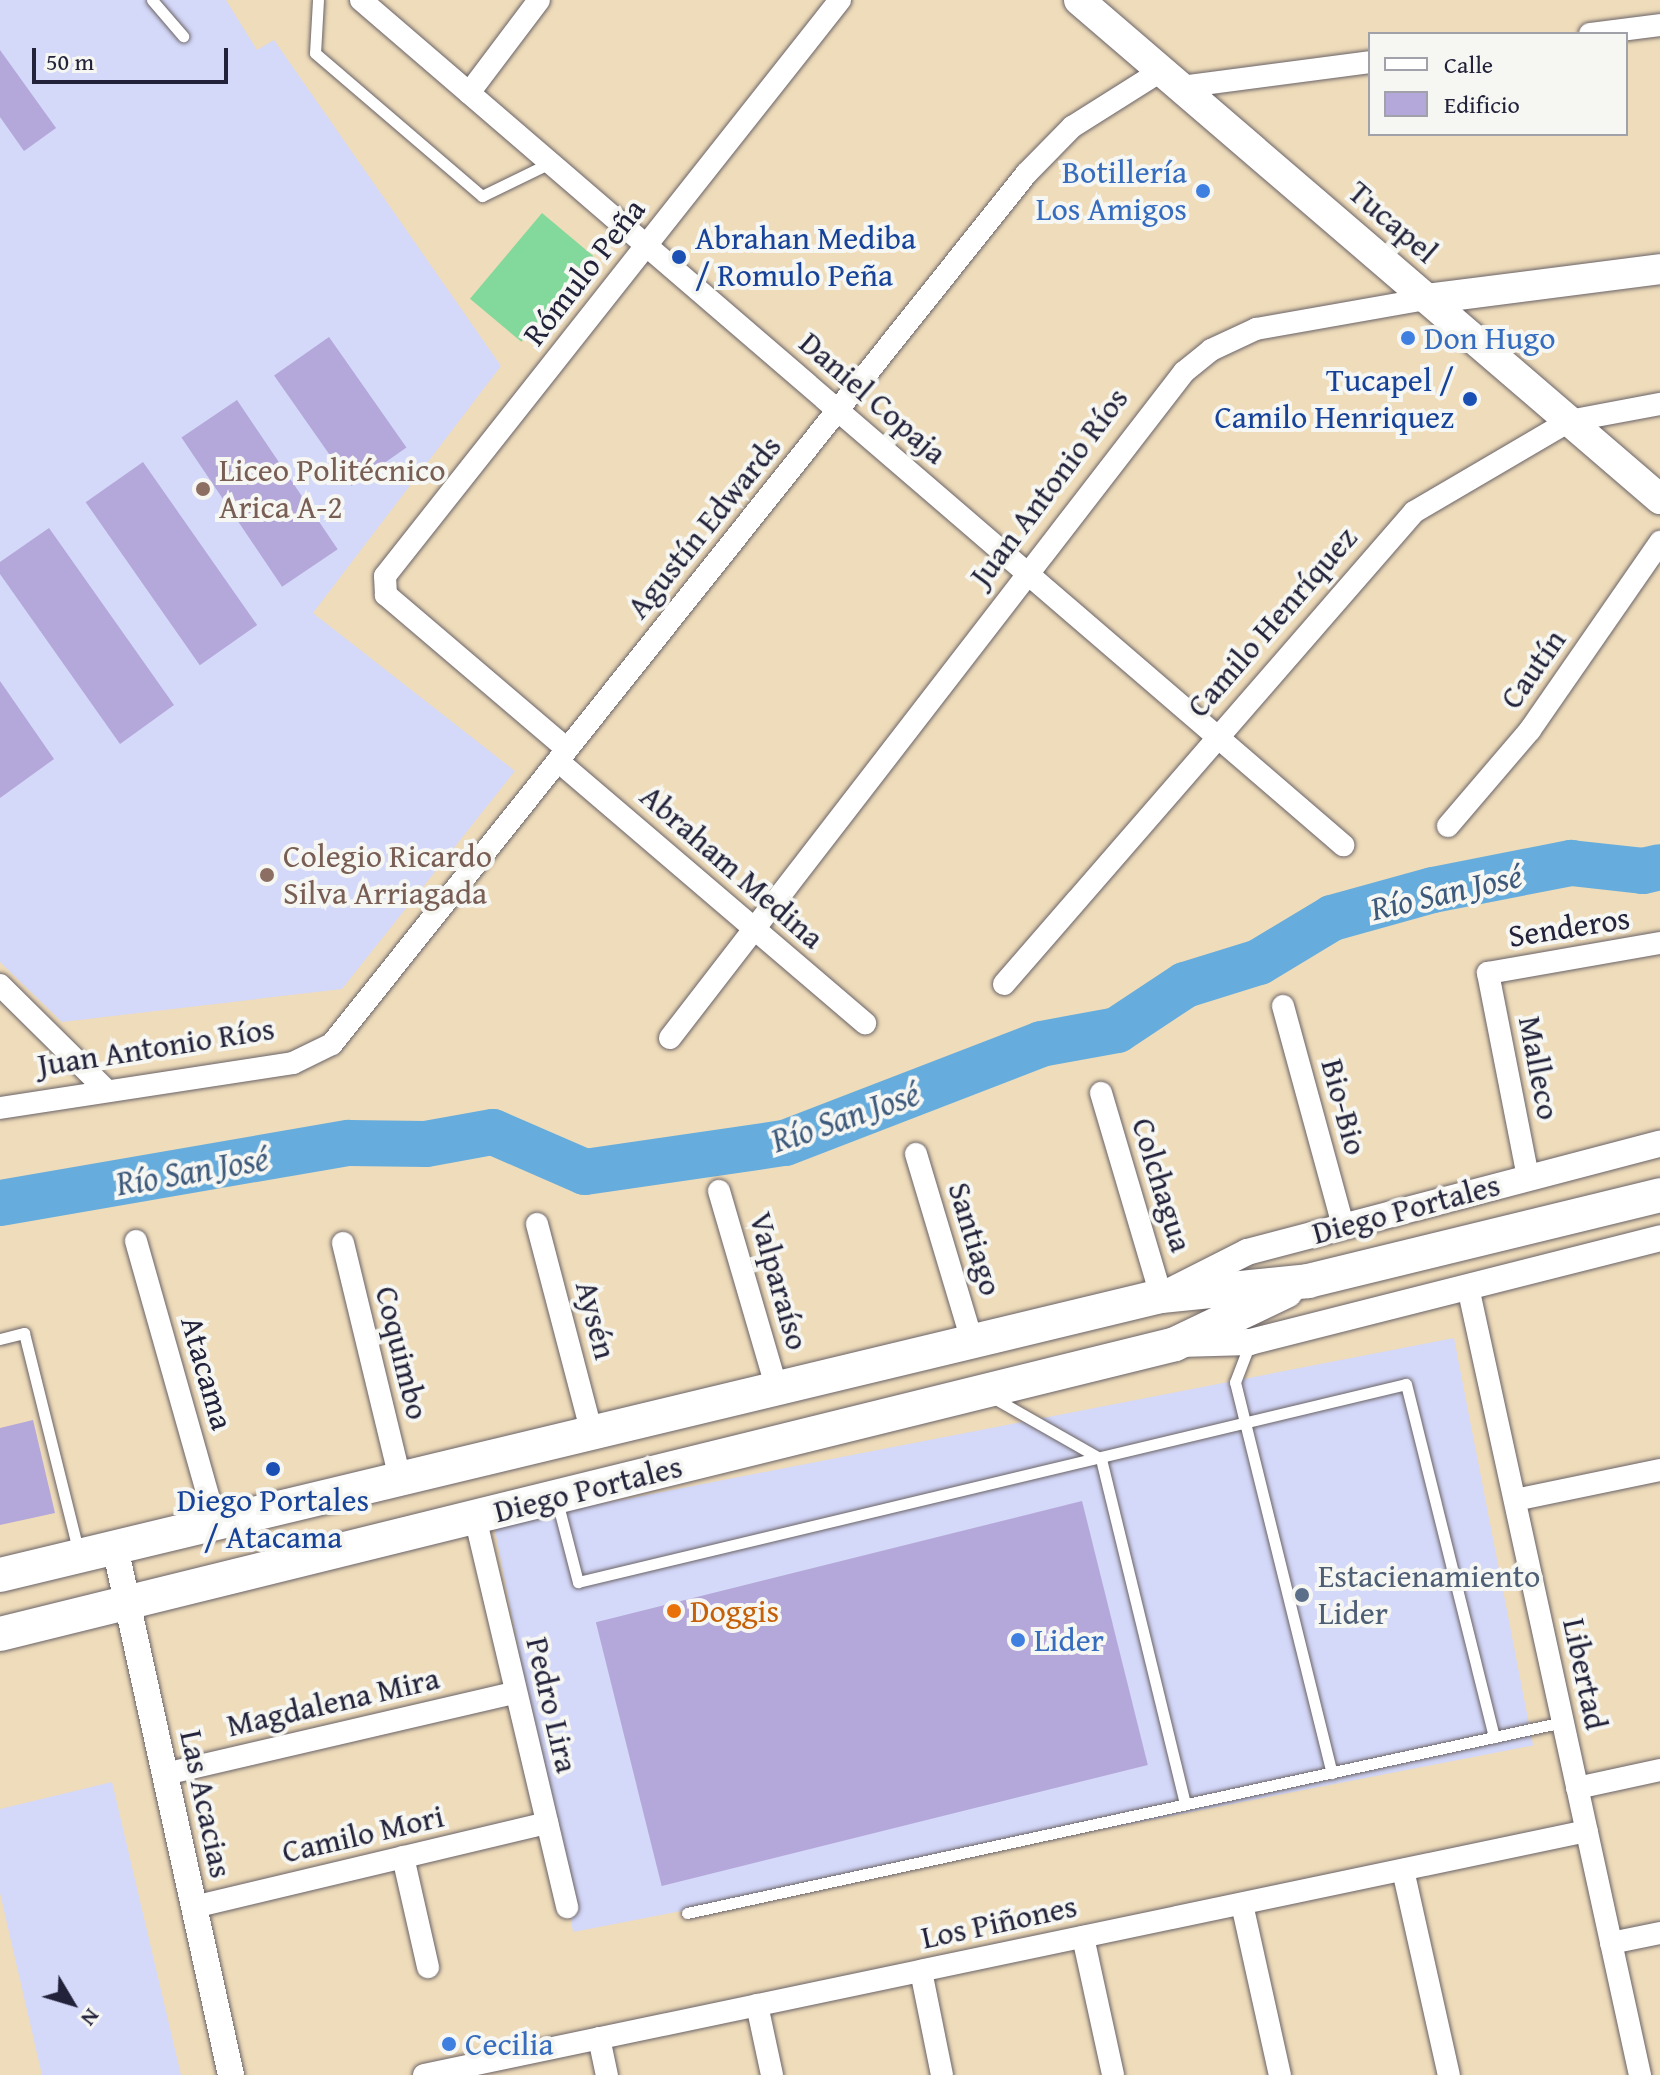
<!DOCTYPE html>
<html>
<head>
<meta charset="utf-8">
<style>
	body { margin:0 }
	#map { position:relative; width:1660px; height:2075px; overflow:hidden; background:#efdcba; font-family:"Gentium Book Plus",serif }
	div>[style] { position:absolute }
	.built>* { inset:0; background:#d4d8f9; transform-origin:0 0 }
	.green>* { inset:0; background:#83d89b; transform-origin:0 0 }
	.river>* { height:46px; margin:-23px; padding:0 23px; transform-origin:23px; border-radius:23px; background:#66addd }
	.building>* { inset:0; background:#b4a7d9; transform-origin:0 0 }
	.roads { filter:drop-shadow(0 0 2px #6a6367) drop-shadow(0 0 2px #6a6367) }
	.service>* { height:11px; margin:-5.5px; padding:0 5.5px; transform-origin:5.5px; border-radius:5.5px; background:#fff }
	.minor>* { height:22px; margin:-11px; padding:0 11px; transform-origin:11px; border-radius:11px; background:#fff }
	.tertiary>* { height:26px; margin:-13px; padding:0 13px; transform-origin:13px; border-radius:13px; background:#fff }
	.secondary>* { height:30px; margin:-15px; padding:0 15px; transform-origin:15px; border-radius:15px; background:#fff }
	.primary>* { height:34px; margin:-17px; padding:0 17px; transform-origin:17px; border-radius:17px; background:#fff }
	.dots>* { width:22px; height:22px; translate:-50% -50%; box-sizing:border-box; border:4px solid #f6f6f2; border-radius:50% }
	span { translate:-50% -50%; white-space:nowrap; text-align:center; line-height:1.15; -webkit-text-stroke:8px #f6f6f2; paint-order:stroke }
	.shop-label { font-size:32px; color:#366cbe }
	.right { translate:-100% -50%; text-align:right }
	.left { translate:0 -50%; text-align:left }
	.street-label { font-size:32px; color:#22223b }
	.transit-label { font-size:32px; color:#164399 }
	.education-label { font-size:32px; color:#785e54 }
	.service-label { font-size:32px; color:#4e5e75 }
	.food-label { font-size:32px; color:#c56008 }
	.water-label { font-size:34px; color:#3d5a7c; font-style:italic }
	.legend { position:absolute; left:1368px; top:32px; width:260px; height:104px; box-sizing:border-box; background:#f6f6f2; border:2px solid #a1a1a9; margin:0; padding:10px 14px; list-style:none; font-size:24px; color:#22223b }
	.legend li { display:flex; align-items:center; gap:16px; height:40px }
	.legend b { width:40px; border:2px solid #a1a1a9 }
	.north { position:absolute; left:32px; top:1963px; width:80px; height:80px; -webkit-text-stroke:6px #f6f6f2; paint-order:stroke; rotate:128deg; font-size:22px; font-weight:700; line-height:32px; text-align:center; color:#22223b }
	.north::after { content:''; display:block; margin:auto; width:28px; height:36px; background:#22223b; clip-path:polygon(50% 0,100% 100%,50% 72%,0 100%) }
	.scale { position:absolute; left:32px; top:48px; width:196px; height:36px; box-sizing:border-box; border:4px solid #22223b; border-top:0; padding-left:10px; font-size:24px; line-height:28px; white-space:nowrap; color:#22223b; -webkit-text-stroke:6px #f6f6f2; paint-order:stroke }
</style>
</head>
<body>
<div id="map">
	<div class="built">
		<i style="clip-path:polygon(0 0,226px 0,257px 50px,274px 40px,501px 366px,313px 613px,515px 771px,342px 989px,62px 1022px,0 962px)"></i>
		<i style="left:1454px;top:1338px;width:415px;height:978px;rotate:79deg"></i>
		<i style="clip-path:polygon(112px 1782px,181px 2075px,42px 2075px,0 1893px,0 1809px)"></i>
	</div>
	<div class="green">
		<i style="left:542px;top:213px;width:67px;height:112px;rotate:40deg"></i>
	</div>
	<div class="river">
		<i style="left:0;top:1203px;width:354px;rotate:-9.8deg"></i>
		<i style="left:349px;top:1143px;width:77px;rotate:0.7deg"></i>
		<i style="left:426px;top:1144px;width:68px;rotate:-10.2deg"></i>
		<i style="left:493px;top:1132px;width:100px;rotate:23.5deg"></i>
		<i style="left:585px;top:1172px;width:202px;rotate:-8.3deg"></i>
		<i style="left:785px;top:1143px;width:274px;rotate:-21.1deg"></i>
		<i style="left:1041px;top:1044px;width:77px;rotate:-10.4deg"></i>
		<i style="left:1117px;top:1030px;width:82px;rotate:-33.5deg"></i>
		<i style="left:1185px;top:985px;width:77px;rotate:-17.3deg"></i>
		<i style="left:1259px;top:962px;width:85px;rotate:-31.1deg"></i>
		<i style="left:1332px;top:918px;width:105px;rotate:-15.5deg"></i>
		<i style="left:1433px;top:890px;width:141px;rotate:-11.1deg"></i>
		<i style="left:1571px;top:863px;width:72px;rotate:6.3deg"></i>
		<i style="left:1643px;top:871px;width:17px;rotate:-13deg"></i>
	</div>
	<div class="building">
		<i style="clip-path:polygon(0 50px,56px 128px,24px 151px,0 117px)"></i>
		<i style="left:329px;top:337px;width:135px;height:67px;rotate:55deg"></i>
		<i style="left:237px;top:400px;width:180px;height:67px;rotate:56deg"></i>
		<i style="left:143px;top:462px;width:199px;height:70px;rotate:55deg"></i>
		<i style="clip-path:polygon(49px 528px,174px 705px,120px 744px,0 574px,0 562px)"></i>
		<i style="clip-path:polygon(0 681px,54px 759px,0 798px)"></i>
		<i style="clip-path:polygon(33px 1420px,55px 1513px,0 1525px,0 1428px)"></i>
		<i style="left:1082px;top:1501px;width:272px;height:501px;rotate:76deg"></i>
	</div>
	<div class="roads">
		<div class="service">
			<i style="left:152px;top:0;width:48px;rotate:49.3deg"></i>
			<i style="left:318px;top:0;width:53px;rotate:93.2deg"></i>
			<i style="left:315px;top:53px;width:220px;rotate:40.6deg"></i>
			<i style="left:482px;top:196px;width:76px;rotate:-25.9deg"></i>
			<i style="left:0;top:1339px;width:25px;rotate:-14deg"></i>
			<i style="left:24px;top:1333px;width:228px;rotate:76deg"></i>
			<i style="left:1250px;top:1343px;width:42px;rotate:111deg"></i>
			<i style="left:1235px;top:1382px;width:403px;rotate:76.1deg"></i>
			<i style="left:992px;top:1397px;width:125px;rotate:29.6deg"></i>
			<i style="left:1101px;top:1459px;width:355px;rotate:76.3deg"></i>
			<i style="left:557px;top:1501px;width:84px;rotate:75.5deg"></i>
			<i style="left:578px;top:1582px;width:851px;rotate:-13.45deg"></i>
			<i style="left:1406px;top:1384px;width:364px;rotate:76deg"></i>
			<i style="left:687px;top:1913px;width:897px;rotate:-12.3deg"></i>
		</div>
		<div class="minor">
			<i style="left:361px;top:0;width:1296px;rotate:40.71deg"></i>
			<i style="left:1590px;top:34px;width:71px;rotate:-7.3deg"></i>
			<i style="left:1181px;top:87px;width:191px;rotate:-7.5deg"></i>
			<i style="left:469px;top:93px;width:116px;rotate:-53deg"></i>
			<i style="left:567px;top:749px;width:238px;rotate:-139.6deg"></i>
			<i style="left:386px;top:595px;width:19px;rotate:-93deg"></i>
			<i style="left:385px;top:576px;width:734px;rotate:-51.69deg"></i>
			<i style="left:558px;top:761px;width:404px;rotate:40.5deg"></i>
			<i style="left:1448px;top:826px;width:126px;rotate:-49.5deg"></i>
			<i style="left:1530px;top:730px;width:229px;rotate:-55.3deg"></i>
			<i style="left:1004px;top:984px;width:625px;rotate:-49.02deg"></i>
			<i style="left:1414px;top:512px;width:180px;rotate:-30.4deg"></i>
			<i style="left:1569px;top:421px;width:93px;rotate:-10.6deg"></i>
			<i style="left:0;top:985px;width:149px;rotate:44.7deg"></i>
			<i style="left:1283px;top:1006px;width:227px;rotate:74.7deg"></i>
			<i style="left:670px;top:1038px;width:841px;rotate:-52.34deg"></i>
			<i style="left:1184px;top:372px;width:35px;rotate:-39deg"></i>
			<i style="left:1211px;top:350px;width:50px;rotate:-25deg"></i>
			<i style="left:1256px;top:329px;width:174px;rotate:-10deg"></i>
			<i style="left:1101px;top:1093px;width:212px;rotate:73.5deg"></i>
			<i style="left:0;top:1108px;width:296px;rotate:-8.7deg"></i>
			<i style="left:293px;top:1063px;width:43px;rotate:-26deg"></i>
			<i style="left:332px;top:1044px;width:1113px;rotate:-51.42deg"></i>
			<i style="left:1026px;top:174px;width:66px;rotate:-45.6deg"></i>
			<i style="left:1072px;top:127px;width:105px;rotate:-32.2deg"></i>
			<i style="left:916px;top:1154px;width:195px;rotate:73.3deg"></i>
			<i style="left:1528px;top:1177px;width:208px;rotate:-101.1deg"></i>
			<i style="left:1488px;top:973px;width:175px;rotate:-9.9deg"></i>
			<i style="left:719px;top:1191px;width:206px;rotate:73.7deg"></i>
			<i style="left:537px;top:1224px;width:216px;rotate:75.3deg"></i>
			<i style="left:136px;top:1241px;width:293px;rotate:74.2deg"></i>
			<i style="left:343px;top:1243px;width:243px;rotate:76.4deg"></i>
			<i style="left:1468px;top:1287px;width:807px;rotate:77.69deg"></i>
			<i style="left:1515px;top:1500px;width:148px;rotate:-11.7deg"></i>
			<i style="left:475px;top:1517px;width:401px;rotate:76.7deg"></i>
			<i style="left:165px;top:1774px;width:360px;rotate:-13.1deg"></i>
			<i style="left:1577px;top:1788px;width:85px;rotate:-12.2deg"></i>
			<i style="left:403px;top:1857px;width:113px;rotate:77.2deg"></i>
			<i style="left:1403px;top:1870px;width:210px;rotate:77.4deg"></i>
			<i style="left:1242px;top:1904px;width:175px;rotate:77.5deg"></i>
			<i style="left:194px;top:1907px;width:363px;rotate:-13.4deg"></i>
			<i style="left:1083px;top:1937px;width:141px;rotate:77.7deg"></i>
			<i style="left:1611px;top:1943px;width:50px;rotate:-11.5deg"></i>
			<i style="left:921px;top:1971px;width:106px;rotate:78.6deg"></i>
			<i style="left:757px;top:2005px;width:72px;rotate:77.9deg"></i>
			<i style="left:599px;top:2038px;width:38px;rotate:78deg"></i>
			<i style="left:424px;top:2075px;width:1188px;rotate:-11.85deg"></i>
		</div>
		<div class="tertiary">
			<i style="left:1164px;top:1294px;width:93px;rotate:-26.8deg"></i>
			<i style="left:1247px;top:1252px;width:427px;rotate:-14.7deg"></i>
			<i style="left:1179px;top:1344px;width:71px;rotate:-1.6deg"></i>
			<i style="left:1250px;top:1342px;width:423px;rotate:-14.2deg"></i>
			<i style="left:115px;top:1547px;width:541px;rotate:77.61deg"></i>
		</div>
		<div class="secondary">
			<i style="left:1079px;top:0;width:766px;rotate:40.66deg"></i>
			<i style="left:1427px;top:299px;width:235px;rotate:-7.3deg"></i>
		</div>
		<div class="primary">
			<i style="left:0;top:1575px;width:1194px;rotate:-13.51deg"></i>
			<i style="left:1161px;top:1296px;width:148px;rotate:-5.8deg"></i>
			<i style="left:1308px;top:1281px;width:362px;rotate:-13.7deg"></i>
			<i style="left:0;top:1634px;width:1210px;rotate:-13.86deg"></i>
			<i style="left:1175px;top:1344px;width:123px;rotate:-25.5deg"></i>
		</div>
	</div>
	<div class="dots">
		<i style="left:1203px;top:191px;background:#3f7fe0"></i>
		<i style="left:679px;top:257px;background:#1a4fb4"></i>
		<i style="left:1408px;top:338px;background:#3f7fe0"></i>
		<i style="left:1470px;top:399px;background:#1a4fb4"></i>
		<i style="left:203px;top:489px;background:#8d6e63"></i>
		<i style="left:267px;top:875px;background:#8d6e63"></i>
		<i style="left:273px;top:1469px;background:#1a4fb4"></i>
		<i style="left:1302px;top:1595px;background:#5c6f8a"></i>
		<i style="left:674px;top:1611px;background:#e8710a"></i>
		<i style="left:1018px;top:1640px;background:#3f7fe0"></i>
		<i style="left:449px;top:2044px;background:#3f7fe0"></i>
	</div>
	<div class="shop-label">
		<span class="right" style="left:1187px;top:191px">Botillería<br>Los Amigos</span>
		<span class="left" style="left:1424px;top:338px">Don Hugo</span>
		<span class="left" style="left:1034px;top:1640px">Lider</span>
		<span class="left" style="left:465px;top:2044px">Cecilia</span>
	</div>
	<div class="street-label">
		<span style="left:1393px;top:222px;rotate:41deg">Tucapel</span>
		<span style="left:584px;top:272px;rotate:-52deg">Rómulo Peña</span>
		<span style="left:873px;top:398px;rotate:41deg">Daniel Copaja</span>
		<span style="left:1049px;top:487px;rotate:-53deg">Juan Antonio Ríos</span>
		<span style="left:704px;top:527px;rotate:-51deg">Agustín Edwards</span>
		<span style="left:1272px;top:622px;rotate:-49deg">Camilo Henríquez</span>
		<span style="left:1533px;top:669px;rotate:-55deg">Cautín</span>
		<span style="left:732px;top:867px;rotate:41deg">Abraham Medina</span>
		<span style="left:1569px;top:927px;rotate:-9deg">Senderos</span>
		<span style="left:156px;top:1047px;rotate:-9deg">Juan Antonio Ríos</span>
		<span style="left:1539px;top:1068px;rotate:79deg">Malleco</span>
		<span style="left:1344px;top:1107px;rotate:75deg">Bio-Bio</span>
		<span style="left:1162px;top:1185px;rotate:73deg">Colchagua</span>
		<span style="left:1406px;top:1209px;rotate:-15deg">Diego Portales</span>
		<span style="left:975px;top:1239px;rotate:73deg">Santiago</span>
		<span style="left:779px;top:1281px;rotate:74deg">Valparaíso</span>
		<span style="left:596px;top:1320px;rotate:75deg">Aysén</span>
		<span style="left:402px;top:1353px;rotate:76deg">Coquimbo</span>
		<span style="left:207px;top:1373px;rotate:74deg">Atacama</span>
		<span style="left:588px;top:1489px;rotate:-14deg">Diego Portales</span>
		<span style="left:1585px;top:1674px;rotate:78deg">Libertad</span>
		<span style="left:333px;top:1702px;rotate:-13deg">Magdalena Mira</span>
		<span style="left:552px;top:1705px;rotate:77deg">Pedro Lira</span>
		<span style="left:206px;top:1804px;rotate:78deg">Las Acacias</span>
		<span style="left:363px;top:1834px;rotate:-13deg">Camilo Mori</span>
		<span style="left:999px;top:1922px;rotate:-12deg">Los Piñones</span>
	</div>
	<div class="transit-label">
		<span class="left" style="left:695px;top:257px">Abrahan Mediba<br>/ Romulo Peña</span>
		<span class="right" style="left:1454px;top:399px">Tucapel /<br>Camilo Henriquez</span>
		<span style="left:273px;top:1519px">Diego Portales<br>/ Atacama</span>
	</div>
	<div class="education-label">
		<span class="left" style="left:219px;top:489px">Liceo Politécnico<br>Arica A-2</span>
		<span class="left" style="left:283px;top:875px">Colegio Ricardo<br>Silva Arriagada</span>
	</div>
	<div class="service-label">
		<span class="left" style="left:1318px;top:1595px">Estacienamiento<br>Lider</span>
	</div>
	<div class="food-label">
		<span class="left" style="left:690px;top:1611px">Doggis</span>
	</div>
	<div class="water-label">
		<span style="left:1446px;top:891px;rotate:-13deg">Río San José</span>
		<span style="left:845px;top:1116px;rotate:-19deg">Río San José</span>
		<span style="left:192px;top:1170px;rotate:-10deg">Río San José</span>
	</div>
	<ul class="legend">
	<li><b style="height:10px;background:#fff"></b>Calle</li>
	<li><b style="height:22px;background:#b4a7d9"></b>Edificio</li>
	</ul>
	<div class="north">N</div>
	<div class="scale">50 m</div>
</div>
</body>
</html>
